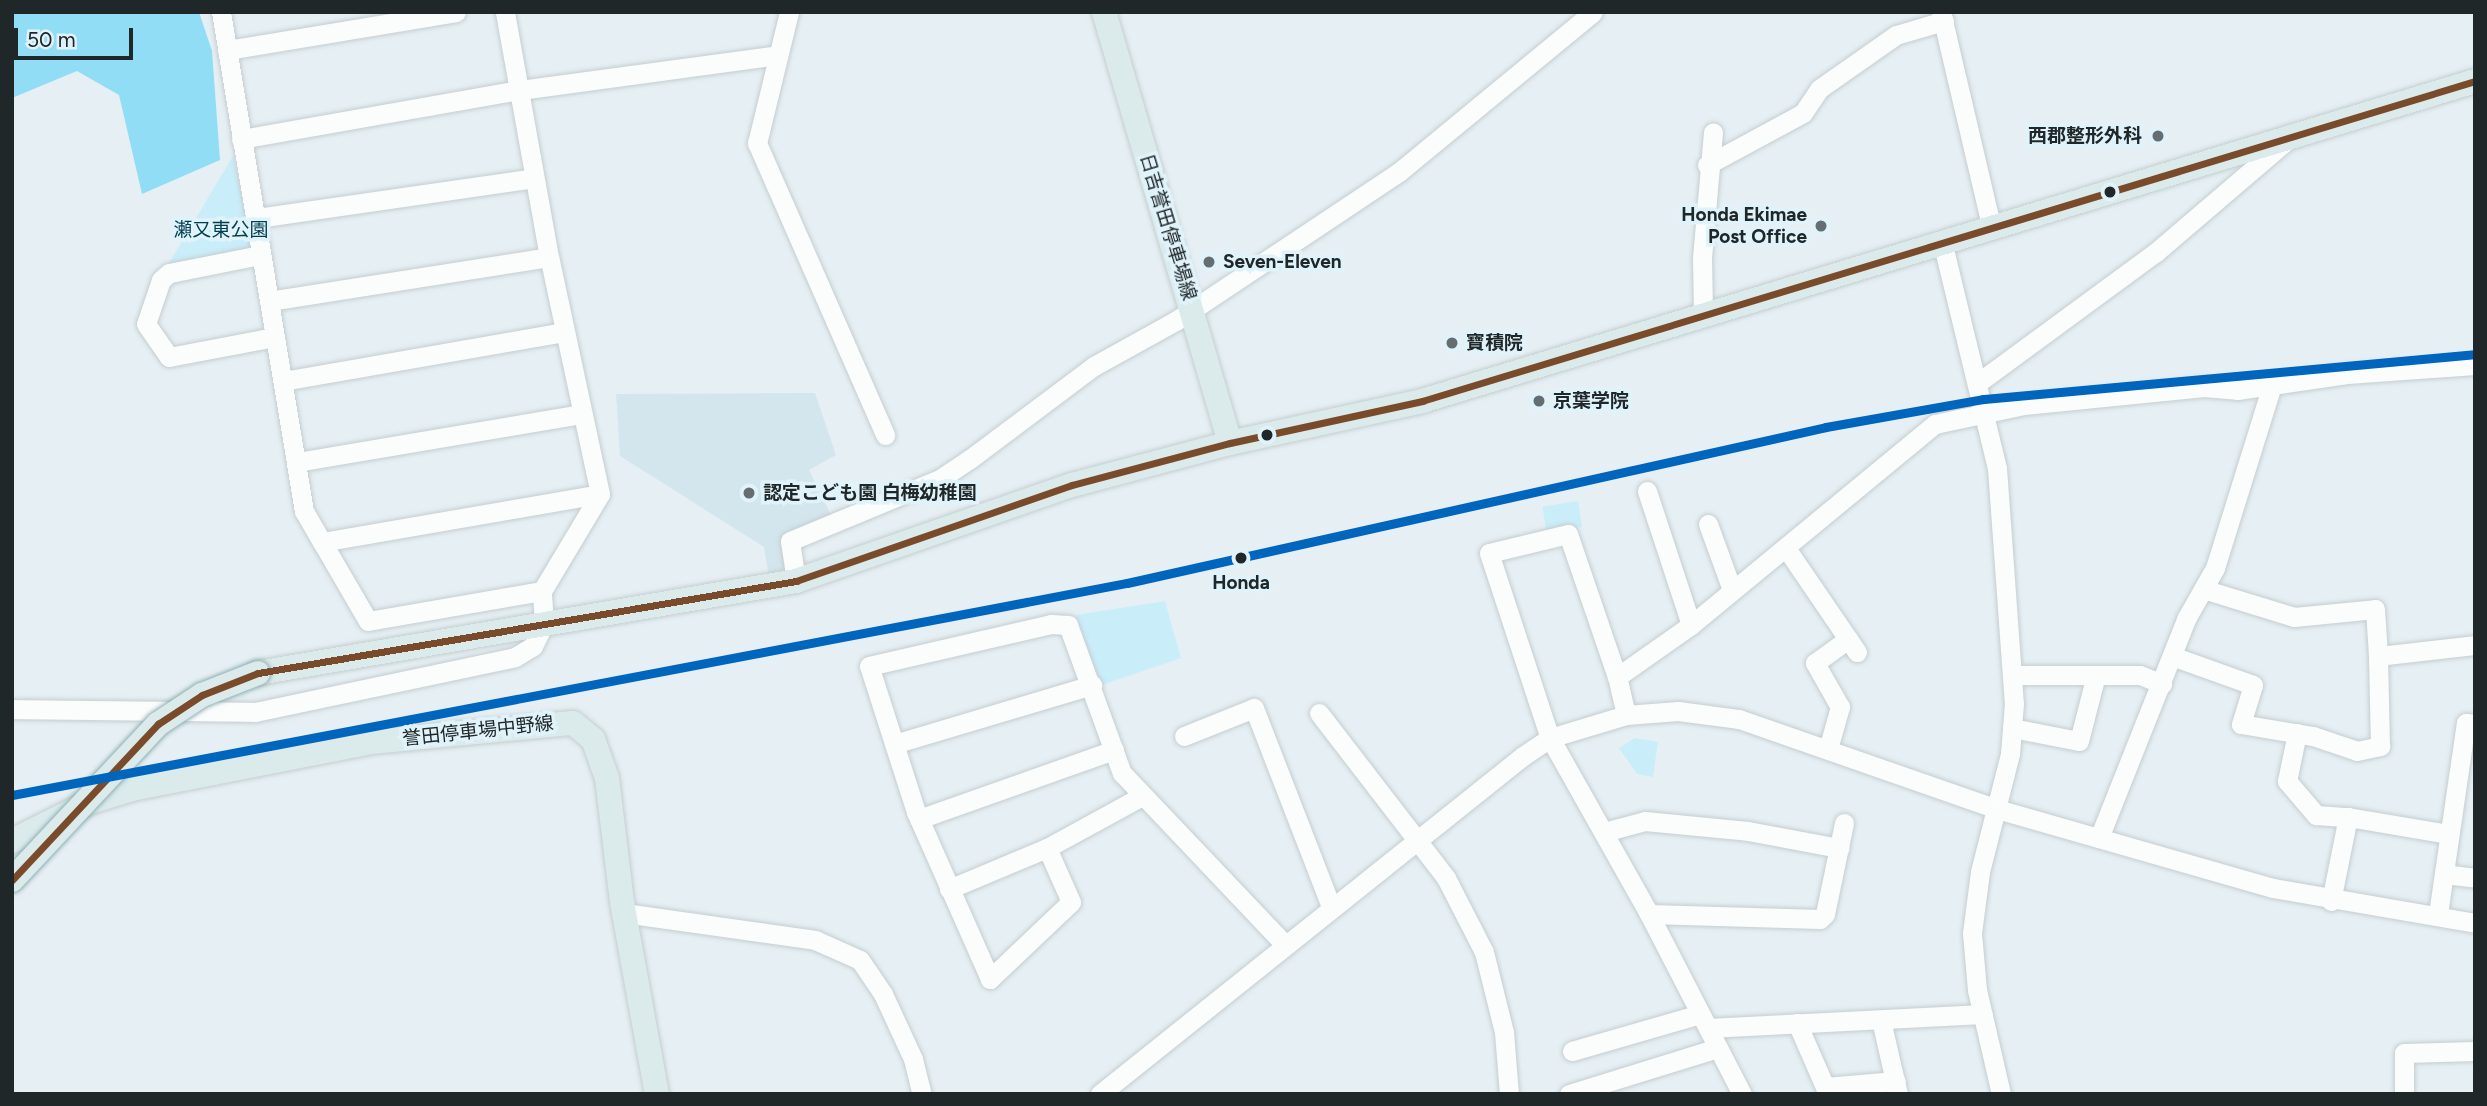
<!DOCTYPE html>
<html>
<head>
<meta charset="utf-8">
<style>
	body { margin:0 }
	#map { position:relative; width:2487px; height:1106px; overflow:hidden; background:#e6f0f4; font-family:Figtree,"Noto Sans JP",sans-serif }
	div>[style] { position:absolute }
	.built>* { inset:0; background:#d3e6ed }
	.green>* { inset:0; background:#caedfa; transform-origin:0 0 }
	.forest>* { inset:0; background:#91ddf6 }
	.roads { filter:drop-shadow(0 0 2px #c5cdd0) drop-shadow(0 0 2px #c5cdd0) }
	.minor>* { height:19px; margin:-9.5px; padding:0 9.5px; transform-origin:9.5px; border-radius:9.5px; background:#fbfdfd }
	.major>* { height:24px; margin:-12px; padding:0 12px; transform-origin:12px; border-radius:12px; background:#dbebec }
	.bridges { filter:drop-shadow(0 0 2px #90afb3) drop-shadow(0 0 2px #90afb3) }
	.major-bridge>* { height:24px; margin:-12px; padding:0 12px; transform-origin:12px; border-radius:12px; background:#dbebec }
	.bus-1>* { height:7px; margin:-3.5px; padding:0 3.5px; transform-origin:3.5px; border-radius:3.5px; background:#7a4b2a }
	.rail-1>* { height:9px; margin:-4.5px; padding:0 4.5px; transform-origin:4.5px; border-radius:4.5px; background:#0065bd }
	.dots>* { width:19px; height:19px; translate:-50% -50%; box-sizing:border-box; border:4px solid #e0f3fa; border-radius:50% }
	span { translate:-50% -50%; white-space:nowrap; text-align:center; line-height:1.15; -webkit-text-stroke:7px #e0f3fa; paint-order:stroke }
	.poi-label { font-size:19px; color:#202729; font-weight:700 }
	.right { translate:-100% -50%; text-align:right }
	.left { translate:0 -50%; text-align:left }
	.street-label { font-size:19px; color:#202729 }
	.park-label { font-size:19px; color:#013e4e }
	.stop-label { font-size:19px; color:#202729; font-weight:700 }
	.frame { position:absolute; inset:0; border:14px solid #202729; pointer-events:none }
	.scale { position:absolute; left:14px; top:28px; width:119px; height:32px; box-sizing:border-box; border:4px solid #202729; border-top:0; padding-left:9px; font-size:21px; line-height:24px; white-space:nowrap; color:#202729; -webkit-text-stroke:5px #e0f3fa; paint-order:stroke }
</style>
</head>
<body>
<div id="map">
	<div class="built">
		<i style="clip-path:polygon(815px 393px,836px 455px,809px 470px,832px 517px,786px 537px,791px 572px,769px 577px,764px 547px,620px 456px,616px 394px)"></i>
	</div>
	<div class="green">
		<i style="clip-path:polygon(233px 156px,254px 247px,166px 268px)"></i>
		<i style="left:1578px;top:501px;width:26px;height:36px;rotate:81deg"></i>
		<i style="clip-path:polygon(1165px 601px,1181px 658px,1099px 686px,1076px 615px)"></i>
		<i style="clip-path:polygon(1635px 738px,1658px 742px,1653px 777px,1637px 774px,1619px 748px)"></i>
	</div>
	<div class="forest">
		<i style="clip-path:polygon(12px 12px,199px 12px,212px 51px,220px 160px,142px 194px,119px 95px,77px 71px,12px 98px)"></i>
	</div>
	<div class="roads">
		<div class="minor">
			<i style="left:221px;top:12px;width:506px;rotate:80.56deg"></i>
			<i style="left:304px;top:511px;width:36px;rotate:60deg"></i>
			<i style="left:322px;top:542px;width:282px;rotate:-9.8deg"></i>
			<i style="left:789px;top:12px;width:135px;rotate:103.7deg"></i>
			<i style="left:757px;top:143px;width:319px;rotate:66.3deg"></i>
			<i style="left:1941px;top:12px;width:220px;rotate:76.8deg"></i>
			<i style="left:227px;top:50px;width:232px;rotate:-9.4deg"></i>
			<i style="left:241px;top:139px;width:283px;rotate:-10deg"></i>
			<i style="left:520px;top:90px;width:260px;rotate:-7.7deg"></i>
			<i style="left:1707px;top:165px;width:109px;rotate:-28.4deg"></i>
			<i style="left:1803px;top:113px;width:29px;rotate:-56deg"></i>
			<i style="left:1819px;top:89px;width:94px;rotate:-35deg"></i>
			<i style="left:1896px;top:35px;width:50px;rotate:-16.3deg"></i>
			<i style="left:257px;top:218px;width:280px;rotate:-8.2deg"></i>
			<i style="left:1942px;top:241px;width:234px;rotate:76.4deg"></i>
			<i style="left:1997px;top:468px;width:236px;rotate:85.9deg"></i>
			<i style="left:2014px;top:703px;width:51px;rotate:94.5deg"></i>
			<i style="left:2010px;top:754px;width:122px;rotate:104.3deg"></i>
			<i style="left:1980px;top:872px;width:62px;rotate:97.5deg"></i>
			<i style="left:1972px;top:933px;width:57px;rotate:85deg"></i>
			<i style="left:1977px;top:990px;width:107px;rotate:77deg"></i>
			<i style="left:260px;top:255px;width:93px;rotate:168.8deg"></i>
			<i style="left:169px;top:273px;width:11px;rotate:139deg"></i>
			<i style="left:161px;top:280px;width:46px;rotate:108.8deg"></i>
			<i style="left:146px;top:324px;width:40px;rotate:55.1deg"></i>
			<i style="left:169px;top:357px;width:108px;rotate:-10.7deg"></i>
			<i style="left:269px;top:301px;width:283px;rotate:-8.9deg"></i>
			<i style="left:1703px;top:313px;width:55px;rotate:-91deg"></i>
			<i style="left:1702px;top:258px;width:126px;rotate:-85deg"></i>
			<i style="left:283px;top:381px;width:286px;rotate:-9.9deg"></i>
			<i style="left:1979px;top:382px;width:220px;rotate:-36.3deg"></i>
			<i style="left:2156px;top:252px;width:171px;rotate:-40.5deg"></i>
			<i style="left:297px;top:462px;width:289px;rotate:-9.6deg"></i>
			<i style="left:1647px;top:491px;width:141px;rotate:71.8deg"></i>
			<i style="left:1708px;top:524px;width:70px;rotate:70deg"></i>
			<i style="left:322px;top:542px;width:91px;rotate:59.8deg"></i>
			<i style="left:368px;top:621px;width:177px;rotate:-9.8deg"></i>
			<i style="left:1786px;top:548px;width:126px;rotate:55.7deg"></i>
			<i style="left:796px;top:581px;width:40px;rotate:-98.5deg"></i>
			<i style="left:790px;top:541px;width:162px;rotate:-22.5deg"></i>
			<i style="left:940px;top:479px;width:36px;rotate:-34deg"></i>
			<i style="left:970px;top:459px;width:155px;rotate:-36.9deg"></i>
			<i style="left:1094px;top:366px;width:95px;rotate:-29deg"></i>
			<i style="left:1177px;top:320px;width:267px;rotate:-33.7deg"></i>
			<i style="left:1399px;top:172px;width:251px;rotate:-39.5deg"></i>
			<i style="left:2203px;top:589px;width:95px;rotate:17.1deg"></i>
			<i style="left:2294px;top:617px;width:81px;rotate:-5.6deg"></i>
			<i style="left:2375px;top:609px;width:47px;rotate:86.3deg"></i>
			<i style="left:2172px;top:656px;width:86px;rotate:19.7deg"></i>
			<i style="left:2253px;top:685px;width:41px;rotate:107.1deg"></i>
			<i style="left:2241px;top:724px;width:73px;rotate:9.5deg"></i>
			<i style="left:2313px;top:736px;width:46px;rotate:18.8deg"></i>
			<i style="left:2357px;top:751px;width:24px;rotate:-12deg"></i>
			<i style="left:2380px;top:746px;width:90px;rotate:-91.3deg"></i>
			<i style="left:2378px;top:656px;width:98px;rotate:-6.5deg"></i>
			<i style="left:2012px;top:675px;width:128px"></i>
			<i style="left:2140px;top:675px;width:24px;rotate:22deg"></i>
			<i style="left:1617px;top:677px;width:151px;rotate:-108.9deg"></i>
			<i style="left:1568px;top:534px;width:81px;rotate:166.5deg"></i>
			<i style="left:1489px;top:553px;width:195px;rotate:71.8deg"></i>
			<i style="left:1550px;top:738px;width:202px;rotate:60.6deg"></i>
			<i style="left:1649px;top:914px;width:203px;rotate:62.7deg"></i>
			<i style="left:12px;top:709px;width:243px;rotate:0.7deg"></i>
			<i style="left:255px;top:712px;width:266px;rotate:-11.9deg"></i>
			<i style="left:515px;top:657px;width:21px;rotate:-31deg"></i>
			<i style="left:533px;top:646px;width:25px;rotate:-64deg"></i>
			<i style="left:544px;top:623px;width:32px;rotate:-94deg"></i>
			<i style="left:542px;top:591px;width:113px;rotate:-59.1deg"></i>
			<i style="left:600px;top:494px;width:242px;rotate:-102.1deg"></i>
			<i style="left:549px;top:257px;width:249px;rotate:-100.2deg"></i>
			<i style="left:1319px;top:713px;width:208px;rotate:52.4deg"></i>
			<i style="left:1446px;top:878px;width:83px;rotate:62.8deg"></i>
			<i style="left:1484px;top:952px;width:82px;rotate:76deg"></i>
			<i style="left:1504px;top:1032px;width:62px;rotate:85.4deg"></i>
			<i style="left:1626px;top:715px;width:39px;rotate:-103deg"></i>
			<i style="left:1617px;top:677px;width:90px;rotate:-35.1deg"></i>
			<i style="left:1691px;top:625px;width:316px;rotate:-39.5deg"></i>
			<i style="left:1935px;top:424px;width:91px;rotate:-12.1deg"></i>
			<i style="left:2024px;top:405px;width:181px;rotate:-5.7deg"></i>
			<i style="left:2204px;top:387px;width:33px;rotate:5deg"></i>
			<i style="left:2237px;top:390px;width:111px;rotate:-8.3deg"></i>
			<i style="left:2347px;top:374px;width:128px;rotate:-4deg"></i>
			<i style="left:2012px;top:728px;width:68px;rotate:11deg"></i>
			<i style="left:2079px;top:741px;width:68px;rotate:-75.6deg"></i>
			<i style="left:2297px;top:733px;width:49px;rotate:101.8deg"></i>
			<i style="left:2287px;top:781px;width:45px;rotate:49.5deg"></i>
			<i style="left:2316px;top:815px;width:32px;rotate:4deg"></i>
			<i style="left:1184px;top:736px;width:75px;rotate:-21.8deg"></i>
			<i style="left:1254px;top:708px;width:213px;rotate:68.8deg"></i>
			<i style="left:894px;top:744px;width:207px;rotate:-16.6deg"></i>
			<i style="left:1828px;top:749px;width:44px;rotate:-74.1deg"></i>
			<i style="left:1840px;top:707px;width:51px;rotate:-119.6deg"></i>
			<i style="left:1815px;top:663px;width:41px;rotate:-36deg"></i>
			<i style="left:919px;top:819px;width:207px;rotate:-19.5deg"></i>
			<i style="left:1604px;top:832px;width:42px;rotate:-15deg"></i>
			<i style="left:1645px;top:821px;width:103px;rotate:5.5deg"></i>
			<i style="left:1748px;top:831px;width:93px;rotate:10.6deg"></i>
			<i style="left:2099px;top:838px;width:236px;rotate:-68.3deg"></i>
			<i style="left:2186px;top:619px;width:59px;rotate:-60.4deg"></i>
			<i style="left:2215px;top:568px;width:195px;rotate:-72.7deg"></i>
			<i style="left:1047px;top:848px;width:59px;rotate:66deg"></i>
			<i style="left:1071px;top:902px;width:112px;rotate:136.5deg"></i>
			<i style="left:990px;top:979px;width:183px;rotate:-113.9deg"></i>
			<i style="left:916px;top:812px;width:153px;rotate:-107.8deg"></i>
			<i style="left:869px;top:666px;width:187px;rotate:-13deg"></i>
			<i style="left:1051px;top:624px;width:17px;rotate:3deg"></i>
			<i style="left:1068px;top:625px;width:158px;rotate:70deg"></i>
			<i style="left:1122px;top:773px;width:237px;rotate:46.5deg"></i>
			<i style="left:2444px;top:874px;width:31px;rotate:7deg"></i>
			<i style="left:949px;top:889px;width:106px;rotate:-22.7deg"></i>
			<i style="left:1047px;top:848px;width:106px;rotate:-28.7deg"></i>
			<i style="left:2331px;top:901px;width:86px;rotate:-78.6deg"></i>
			<i style="left:2348px;top:817px;width:101px;rotate:9.6deg"></i>
			<i style="left:624px;top:913px;width:193px;rotate:8deg"></i>
			<i style="left:815px;top:940px;width:49px;rotate:24deg"></i>
			<i style="left:860px;top:960px;width:41px;rotate:55.9deg"></i>
			<i style="left:883px;top:994px;width:72px;rotate:65.2deg"></i>
			<i style="left:913px;top:1059px;width:36px;rotate:76deg"></i>
			<i style="left:1649px;top:914px;width:171px;rotate:1.7deg"></i>
			<i style="left:1820px;top:919px;width:7px;rotate:-45deg"></i>
			<i style="left:1825px;top:914px;width:93px;rotate:-78.2deg"></i>
			<i style="left:2438px;top:914px;width:193px;rotate:-81.7deg"></i>
			<i style="left:2466px;top:723px;width:9px;rotate:6deg"></i>
			<i style="left:1881px;top:1020px;width:76px;rotate:77.1deg"></i>
			<i style="left:1797px;top:1023px;width:70px;rotate:66.4deg"></i>
			<i style="left:1825px;top:1087px;width:71px;rotate:-4.8deg"></i>
			<i style="left:1708px;top:1028px;width:275px;rotate:-2.9deg"></i>
			<i style="left:1572px;top:1051px;width:133px;rotate:-16.1deg"></i>
			<i style="left:1100px;top:1094px;width:541px;rotate:-38.63deg"></i>
			<i style="left:1523px;top:756px;width:32px;rotate:-34deg"></i>
			<i style="left:1550px;top:738px;width:79px;rotate:-16.8deg"></i>
			<i style="left:1626px;top:715px;width:52px;rotate:-4.4deg"></i>
			<i style="left:1678px;top:711px;width:62px;rotate:7.5deg"></i>
			<i style="left:1739px;top:719px;width:273px;rotate:19.2deg"></i>
			<i style="left:1997px;top:809px;width:287px;rotate:16deg"></i>
			<i style="left:2273px;top:888px;width:205px;rotate:9.8deg"></i>
			<i style="left:1569px;top:1094px;width:156px;rotate:-17.2deg"></i>
			<i style="left:2404px;top:1094px;width:41px;rotate:-90deg"></i>
			<i style="left:2404px;top:1053px;width:71px;rotate:-1.6deg"></i>
		</div>
		<div class="major">
			<i style="left:1104px;top:12px;width:449px;rotate:73.7deg"></i>
			<i style="left:258px;top:673px;width:546px;rotate:-9.7deg"></i>
			<i style="left:796px;top:581px;width:292px;rotate:-19.2deg"></i>
			<i style="left:1072px;top:485px;width:163px;rotate:-14.9deg"></i>
			<i style="left:1230px;top:443px;width:197px;rotate:-12.3deg"></i>
			<i style="left:1422px;top:401px;width:1101px;rotate:-16.9deg"></i>
			<i style="left:12px;top:841px;width:87px;rotate:-26.6deg"></i>
			<i style="left:90px;top:802px;width:44px;rotate:-17.2deg"></i>
			<i style="left:132px;top:789px;width:244px;rotate:-11.1deg"></i>
			<i style="left:371px;top:742px;width:203px;rotate:-5.4deg"></i>
			<i style="left:573px;top:723px;width:26px;rotate:39deg"></i>
			<i style="left:593px;top:739px;width:41px;rotate:70.3deg"></i>
			<i style="left:607px;top:778px;width:125px;rotate:83.1deg"></i>
			<i style="left:622px;top:902px;width:195px;rotate:79.7deg"></i>
		</div>
	</div>
	<div class="bridges">
		<div class="major-bridge">
			<i style="left:12px;top:880px;width:214px;rotate:-46.9deg"></i>
			<i style="left:158px;top:724px;width:53px;rotate:-33.4deg"></i>
			<i style="left:202px;top:695px;width:60px;rotate:-21.4deg"></i>
		</div>
	</div>
	<div class="bus-1">
		<i style="left:12px;top:880px;width:214px;rotate:-46.9deg"></i>
		<i style="left:158px;top:724px;width:53px;rotate:-33.4deg"></i>
		<i style="left:202px;top:695px;width:60px;rotate:-21.4deg"></i>
		<i style="left:258px;top:673px;width:546px;rotate:-9.7deg"></i>
		<i style="left:796px;top:581px;width:292px;rotate:-19.2deg"></i>
		<i style="left:1072px;top:485px;width:163px;rotate:-14.9deg"></i>
		<i style="left:1230px;top:443px;width:197px;rotate:-12.3deg"></i>
		<i style="left:1422px;top:401px;width:1101px;rotate:-16.9deg"></i>
	</div>
	<div class="rail-1">
		<i style="left:12px;top:795px;width:1135px;rotate:-10.77deg"></i>
		<i style="left:1127px;top:583px;width:716px;rotate:-12.58deg"></i>
		<i style="left:1826px;top:427px;width:159px;rotate:-10.1deg"></i>
		<i style="left:1983px;top:399px;width:494px;rotate:-5.2deg"></i>
	</div>
	<div class="dots">
		<i style="left:2158px;top:136px;background:#656d70"></i>
		<i style="left:2110px;top:192px;background:#202729"></i>
		<i style="left:1821px;top:226px;background:#656d70"></i>
		<i style="left:1209px;top:262px;background:#656d70"></i>
		<i style="left:1452px;top:343px;background:#656d70"></i>
		<i style="left:1539px;top:401px;background:#656d70"></i>
		<i style="left:1267px;top:435px;background:#202729"></i>
		<i style="left:749px;top:493px;background:#656d70"></i>
		<i style="left:1241px;top:558px;background:#202729"></i>
	</div>
	<div class="poi-label">
		<span class="right" style="left:2142px;top:136px">西郡整形外科</span>
		<span class="right" style="left:1807px;top:226px">Honda Ekimae<br>Post Office</span>
		<span class="left" style="left:1223px;top:262px">Seven-Eleven</span>
		<span class="left" style="left:1466px;top:343px">寶積院</span>
		<span class="left" style="left:1553px;top:401px">京葉学院</span>
		<span class="left" style="left:763px;top:493px">認定こども園 白梅幼稚園</span>
	</div>
	<div class="street-label">
		<span style="left:1168px;top:227px;rotate:73deg">日吉誉田停車場線</span>
		<span style="left:478px;top:731px;rotate:-6deg">誉田停車場中野線</span>
	</div>
	<div class="park-label">
		<span style="left:221px;top:230px">瀬又東公園</span>
	</div>
	<div class="stop-label">
		<span style="left:1241px;top:583px">Honda</span>
	</div>
	<div class="frame"></div>
	<div class="scale">50 m</div>
</div>
</body>
</html>
